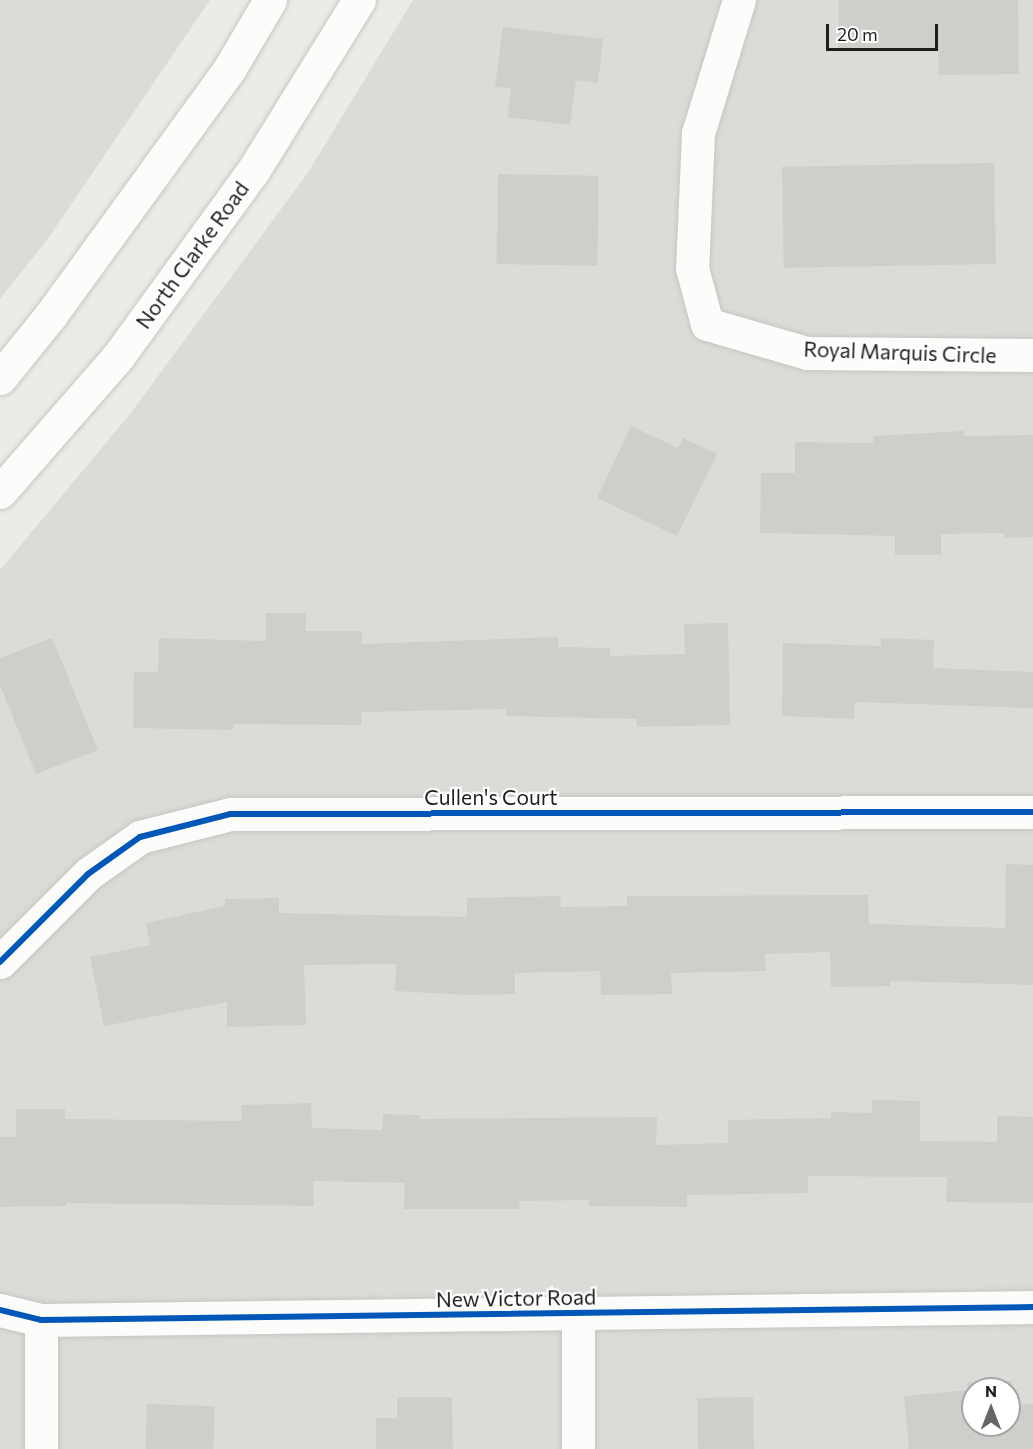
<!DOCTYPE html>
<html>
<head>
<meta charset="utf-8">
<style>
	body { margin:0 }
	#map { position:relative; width:1033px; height:1449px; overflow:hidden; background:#ecece7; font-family:Commissioner,sans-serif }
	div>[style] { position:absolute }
	.residential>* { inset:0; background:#dbdbd8 }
	.building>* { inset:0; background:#cfceca; transform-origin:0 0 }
	.roads { filter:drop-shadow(0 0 2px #c5c5c3) drop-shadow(0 0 2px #c5c5c3) }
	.minor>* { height:33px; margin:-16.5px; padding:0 16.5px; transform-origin:16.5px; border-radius:16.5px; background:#fcfcfb }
	.cycleway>* { height:6px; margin:-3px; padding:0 3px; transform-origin:3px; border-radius:3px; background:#0057b8 }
	span { translate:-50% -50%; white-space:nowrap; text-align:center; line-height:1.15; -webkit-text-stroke:4.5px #fff; paint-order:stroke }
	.street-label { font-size:21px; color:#1e1e1e }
	.north { position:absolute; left:961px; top:1377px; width:60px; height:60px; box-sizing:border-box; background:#fff; border:2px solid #a5a5a5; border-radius:50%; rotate:0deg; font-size:16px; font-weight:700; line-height:24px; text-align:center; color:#1e1e1e }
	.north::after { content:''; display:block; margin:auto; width:21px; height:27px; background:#666664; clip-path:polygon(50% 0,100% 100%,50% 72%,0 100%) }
	.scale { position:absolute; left:826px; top:24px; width:112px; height:27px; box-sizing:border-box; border:3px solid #1e1e1e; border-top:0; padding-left:8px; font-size:18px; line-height:21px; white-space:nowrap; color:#1e1e1e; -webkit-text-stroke:4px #fff; paint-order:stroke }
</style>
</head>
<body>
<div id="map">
	<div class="residential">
		<i style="clip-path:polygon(0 0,210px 0,47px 240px,0 299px)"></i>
		<i style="clip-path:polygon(evenodd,413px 0,1033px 0,1033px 1449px,0 1449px,0 570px,130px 414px,307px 174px,413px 0,973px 1389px,1009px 1389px,1009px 1425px,973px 1425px,973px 1389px)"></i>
	</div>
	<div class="building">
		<i style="clip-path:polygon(839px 0,1018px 0,1019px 74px,939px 75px,938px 51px,838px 50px)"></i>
		<i style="clip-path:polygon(503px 27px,603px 39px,598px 83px,576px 80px,570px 125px,508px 117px,511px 88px,495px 87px)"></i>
		<i style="left:994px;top:163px;width:101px;height:212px;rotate:89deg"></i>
		<i style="left:498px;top:174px;width:101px;height:90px;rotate:1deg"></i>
		<i style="clip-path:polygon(631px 426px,678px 448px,683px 438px,717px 454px,677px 536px,597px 498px)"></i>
		<i style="clip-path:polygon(964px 431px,964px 436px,1033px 435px,1033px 537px,1004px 538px,1004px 533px,941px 534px,941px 555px,895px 555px,895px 536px,760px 533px,761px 473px,795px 473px,795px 442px,873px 443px,873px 436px)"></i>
		<i style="clip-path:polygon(266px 613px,306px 613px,306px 631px,362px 631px,362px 644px,558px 637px,558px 647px,610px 648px,610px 656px,685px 654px,684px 624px,728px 623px,730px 725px,637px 727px,636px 719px,506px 716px,507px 709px,362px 712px,361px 725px,233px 724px,233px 730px,133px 728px,134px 672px,158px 672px,159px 638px,266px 641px)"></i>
		<i style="clip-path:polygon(52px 638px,98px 750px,36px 774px,0 685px,0 658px)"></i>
		<i style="clip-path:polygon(881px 638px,934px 640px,933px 668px,1033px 672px,1033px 708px,855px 702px,854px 719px,782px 716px,783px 643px,881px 646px)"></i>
		<i style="clip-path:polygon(1006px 864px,1033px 865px,1033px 985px,890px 981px,890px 986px,831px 987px,830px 952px,765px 954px,766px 971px,671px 973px,672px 994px,601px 995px,600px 971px,515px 973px,515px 994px,469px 995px,395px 991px,396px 964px,304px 965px,306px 1025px,227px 1027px,227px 1002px,104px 1026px,90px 957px,150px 945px,146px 923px,225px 906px,225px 899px,279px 898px,279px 913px,467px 917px,467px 898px,560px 896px,561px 907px,627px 906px,627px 896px,868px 895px,869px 924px,1005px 928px)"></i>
		<i style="clip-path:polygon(872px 1100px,920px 1101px,920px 1141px,997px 1142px,997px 1116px,1033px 1117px,1033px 1203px,946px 1202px,947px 1177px,808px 1176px,808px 1193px,687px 1195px,687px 1207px,589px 1206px,589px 1200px,519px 1201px,520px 1209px,404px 1209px,405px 1183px,313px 1181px,314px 1206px,66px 1203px,66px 1206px,0 1207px,0 1137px,16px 1137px,16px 1109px,65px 1109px,65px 1119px,242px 1121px,241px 1105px,311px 1103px,312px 1128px,382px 1130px,383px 1114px,420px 1115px,420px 1119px,657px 1117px,656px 1145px,728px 1143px,728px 1120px,831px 1118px,831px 1112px,872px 1113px)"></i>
		<i style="clip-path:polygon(evenodd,1012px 1381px,1013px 1405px,1033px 1404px,1033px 1449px,909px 1449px,904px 1396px,967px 1390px,967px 1382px,1012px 1381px,973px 1389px,1009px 1389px,1009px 1425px,973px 1425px,973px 1389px)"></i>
		<i style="clip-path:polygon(397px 1397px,452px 1397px,453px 1449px,376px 1449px,376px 1418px,397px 1418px)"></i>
		<i style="left:753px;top:1397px;width:52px;height:56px;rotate:89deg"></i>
		<i style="left:147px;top:1404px;width:68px;height:45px;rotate:2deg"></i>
	</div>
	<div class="roads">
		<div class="minor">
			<i style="left:739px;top:0;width:139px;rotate:107.1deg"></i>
			<i style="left:698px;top:133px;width:135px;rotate:92.5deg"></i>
			<i style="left:692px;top:268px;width:58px;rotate:75deg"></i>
			<i style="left:707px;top:324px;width:104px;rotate:16.2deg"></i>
			<i style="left:807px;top:353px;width:226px;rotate:0.5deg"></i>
			<i style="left:0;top:378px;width:80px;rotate:-51.1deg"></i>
			<i style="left:50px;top:316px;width:306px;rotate:-54deg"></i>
			<i style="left:230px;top:68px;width:79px;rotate:-59.5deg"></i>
			<i style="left:0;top:492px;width:178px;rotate:-48.9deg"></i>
			<i style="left:117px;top:358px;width:231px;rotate:-54deg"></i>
			<i style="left:253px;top:171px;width:201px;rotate:-58.2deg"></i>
			<i style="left:0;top:962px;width:124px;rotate:-45deg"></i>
			<i style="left:88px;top:874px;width:64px;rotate:-35.4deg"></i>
			<i style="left:140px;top:837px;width:93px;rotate:-14.3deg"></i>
			<i style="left:230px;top:814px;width:803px;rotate:-0.14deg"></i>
			<i style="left:0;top:1310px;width:42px;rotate:13.7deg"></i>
			<i style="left:41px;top:1320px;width:992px;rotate:-0.75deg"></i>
			<i style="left:578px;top:1313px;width:136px;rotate:90deg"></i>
			<i style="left:41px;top:1320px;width:129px;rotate:90deg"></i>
		</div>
	</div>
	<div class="cycleway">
		<i style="left:0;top:962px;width:124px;rotate:-45deg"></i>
		<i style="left:88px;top:874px;width:64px;rotate:-35.4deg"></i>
		<i style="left:140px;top:837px;width:93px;rotate:-14.3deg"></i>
		<i style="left:230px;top:814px;width:803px;rotate:-0.14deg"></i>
		<i style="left:0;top:1310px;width:42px;rotate:13.7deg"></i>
		<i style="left:41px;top:1320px;width:992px;rotate:-0.75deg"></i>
	</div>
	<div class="street-label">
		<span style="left:192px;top:255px;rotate:-54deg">North Clarke Road</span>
		<span style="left:900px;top:352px;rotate:2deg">Royal Marquis Circle</span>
		<span style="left:491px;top:797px">Cullen's Court</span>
		<span style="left:516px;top:1298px;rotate:-1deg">New Victor Road</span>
	</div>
	<div class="north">N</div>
	<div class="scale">20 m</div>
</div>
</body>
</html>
